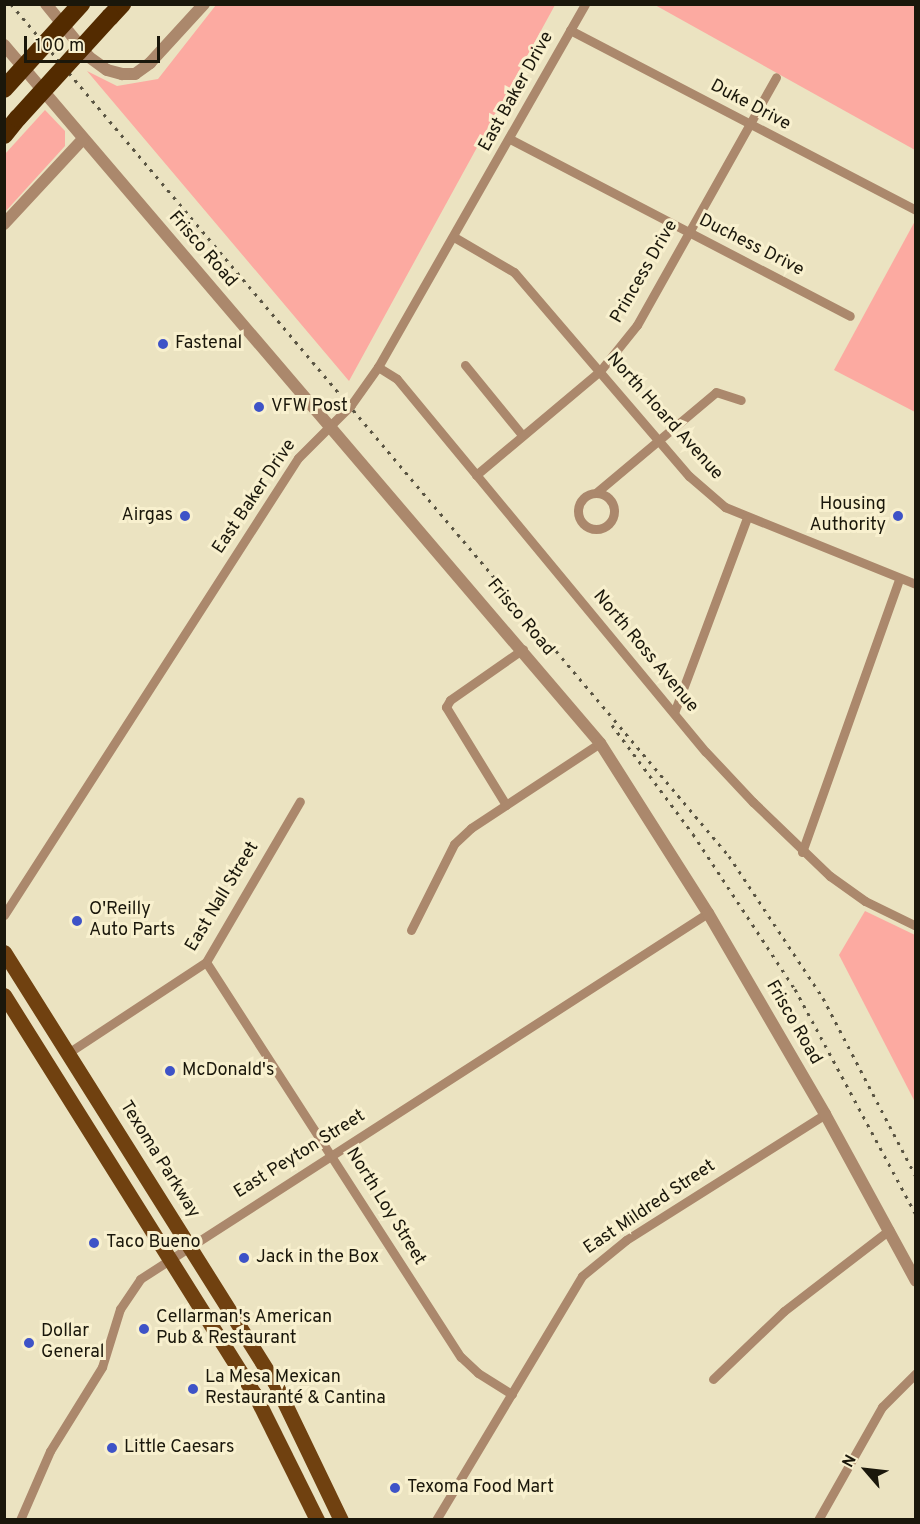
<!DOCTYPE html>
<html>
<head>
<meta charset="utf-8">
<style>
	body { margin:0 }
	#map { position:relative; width:920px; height:1524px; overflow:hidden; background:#ebe3c1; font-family:Overpass,sans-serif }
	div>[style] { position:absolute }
	.green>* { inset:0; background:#fcaaa1 }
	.minor>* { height:9px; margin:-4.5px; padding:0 4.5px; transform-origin:4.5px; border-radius:4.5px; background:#ab886c }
	.minor>.ring { margin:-4.5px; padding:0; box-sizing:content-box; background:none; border:9px solid #ab886c; border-radius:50% }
	.tertiary>* { height:12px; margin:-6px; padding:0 6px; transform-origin:6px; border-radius:6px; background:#ab886c }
	.primary>* { height:15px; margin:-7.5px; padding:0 7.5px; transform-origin:7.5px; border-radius:7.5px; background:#704110 }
	.motorway>* { height:18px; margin:-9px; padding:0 9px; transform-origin:9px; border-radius:9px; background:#532b00 }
	.rail>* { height:3px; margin-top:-1.5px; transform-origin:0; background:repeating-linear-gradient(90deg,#5a5543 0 3px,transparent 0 9px) }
	.motorway-bridge>* { height:18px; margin:-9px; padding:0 9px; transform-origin:9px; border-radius:9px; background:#532b00 }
	.dots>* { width:16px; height:16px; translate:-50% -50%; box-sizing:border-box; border:3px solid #f8f0ce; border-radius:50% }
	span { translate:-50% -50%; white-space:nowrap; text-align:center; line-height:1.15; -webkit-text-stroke:6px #f8f0ce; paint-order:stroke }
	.street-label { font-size:18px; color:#1a170b }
	.poi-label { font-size:18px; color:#1a170b }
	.left { translate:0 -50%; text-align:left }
	.right { translate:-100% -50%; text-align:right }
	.frame { position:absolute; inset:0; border:6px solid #1a170b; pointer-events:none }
	.north { position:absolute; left:836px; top:1440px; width:60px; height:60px; -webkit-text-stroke:4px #f8f0ce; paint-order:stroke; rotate:298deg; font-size:16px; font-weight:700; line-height:24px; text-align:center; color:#1a170b }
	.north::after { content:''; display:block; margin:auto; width:21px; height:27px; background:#1a170b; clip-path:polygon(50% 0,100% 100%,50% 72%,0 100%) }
	.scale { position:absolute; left:24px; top:36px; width:136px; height:27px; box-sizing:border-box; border:3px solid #1a170b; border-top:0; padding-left:8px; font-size:18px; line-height:21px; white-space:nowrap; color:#1a170b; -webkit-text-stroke:4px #f8f0ce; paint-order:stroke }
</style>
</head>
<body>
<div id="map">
	<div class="green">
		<i style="clip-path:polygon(216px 5px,555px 5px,349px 381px,87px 71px,117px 86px,158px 79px)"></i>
		<i style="clip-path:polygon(655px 5px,915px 5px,915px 150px)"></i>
		<i style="clip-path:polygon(45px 110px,65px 131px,65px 146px,5px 212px,5px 154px)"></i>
		<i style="clip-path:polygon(915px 221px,915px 412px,834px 370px)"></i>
		<i style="clip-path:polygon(865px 911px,915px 935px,915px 1102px,839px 955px)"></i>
	</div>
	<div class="minor">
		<i style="left:570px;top:30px;width:390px;rotate:27.5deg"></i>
		<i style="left:510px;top:139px;width:383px;rotate:27.5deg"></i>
		<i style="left:454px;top:237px;width:69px;rotate:30.3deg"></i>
		<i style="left:514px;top:272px;width:269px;rotate:49.4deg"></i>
		<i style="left:689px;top:476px;width:48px;rotate:40.7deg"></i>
		<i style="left:725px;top:507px;width:206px;rotate:22deg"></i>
		<i style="left:465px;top:365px;width:90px;rotate:50.8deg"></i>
		<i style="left:378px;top:367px;width:22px;rotate:32deg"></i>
		<i style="left:397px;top:379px;width:484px;rotate:50.4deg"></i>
		<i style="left:706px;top:752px;width:69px;rotate:46.8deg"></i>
		<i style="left:753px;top:802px;width:107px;rotate:43.9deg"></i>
		<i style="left:830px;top:876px;width:43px;rotate:35.5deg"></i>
		<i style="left:865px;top:901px;width:57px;rotate:26.1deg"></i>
		<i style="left:476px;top:475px;width:162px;rotate:-40deg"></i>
		<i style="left:600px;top:371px;width:59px;rotate:-51.2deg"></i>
		<i style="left:637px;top:325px;width:284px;rotate:-60.7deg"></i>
		<i style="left:597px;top:492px;width:155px;rotate:-40deg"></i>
		<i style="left:716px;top:392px;width:26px;rotate:18deg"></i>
		<i class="ring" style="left:578px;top:493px;width:27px;height:27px"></i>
		<i style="left:674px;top:713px;width:208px;rotate:-69.5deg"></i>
		<i style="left:506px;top:805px;width:115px;rotate:-121.5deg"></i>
		<i style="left:446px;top:707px;width:8px;rotate:-60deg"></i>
		<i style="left:450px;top:700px;width:89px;rotate:-34.9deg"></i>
		<i style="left:802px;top:852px;width:290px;rotate:-70.4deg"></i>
		<i style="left:4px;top:915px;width:543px;rotate:-57.25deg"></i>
		<i style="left:298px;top:458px;width:75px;rotate:-45deg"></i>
		<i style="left:351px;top:405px;width:47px;rotate:-54.6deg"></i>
		<i style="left:378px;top:367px;width:418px;rotate:-60.3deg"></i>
		<i style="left:411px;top:930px;width:96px;rotate:-63.4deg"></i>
		<i style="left:454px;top:844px;width:23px;rotate:-43deg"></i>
		<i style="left:471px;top:828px;width:154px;rotate:-33.4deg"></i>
		<i style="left:206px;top:962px;width:470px;rotate:57.2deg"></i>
		<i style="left:461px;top:1357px;width:23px;rotate:43deg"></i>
		<i style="left:478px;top:1373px;width:40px;rotate:32deg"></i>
		<i style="left:68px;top:1053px;width:165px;rotate:-33.4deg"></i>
		<i style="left:206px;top:962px;width:186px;rotate:-59.7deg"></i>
		<i style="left:713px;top:1379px;width:98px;rotate:-43.8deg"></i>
		<i style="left:784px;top:1311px;width:133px;rotate:-37.6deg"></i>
		<i style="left:20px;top:1520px;width:75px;rotate:-66.5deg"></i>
		<i style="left:50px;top:1451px;width:99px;rotate:-58.2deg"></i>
		<i style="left:102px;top:1367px;width:61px;rotate:-72.8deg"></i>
		<i style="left:120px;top:1309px;width:36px;rotate:-56deg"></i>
		<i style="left:140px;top:1279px;width:676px;rotate:-32.8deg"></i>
		<i style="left:436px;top:1520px;width:284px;rotate:-59.1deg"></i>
		<i style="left:582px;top:1276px;width:57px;rotate:-39.3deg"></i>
		<i style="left:626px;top:1240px;width:236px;rotate:-32.3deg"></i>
		<i style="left:818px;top:1520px;width:130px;rotate:-60.5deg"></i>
		<i style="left:882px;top:1407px;width:48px;rotate:-45deg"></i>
	</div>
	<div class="tertiary">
		<i style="left:46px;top:4px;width:68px;rotate:50.9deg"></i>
		<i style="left:89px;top:57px;width:22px;rotate:36deg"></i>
		<i style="left:107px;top:70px;width:16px;rotate:15deg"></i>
		<i style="left:122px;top:74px;width:13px"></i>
		<i style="left:135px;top:74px;width:19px;rotate:-36deg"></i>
		<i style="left:150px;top:63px;width:80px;rotate:-47.5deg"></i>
		<i style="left:4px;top:45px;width:918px;rotate:49.51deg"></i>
		<i style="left:600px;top:743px;width:201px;rotate:57.6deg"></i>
		<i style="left:708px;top:913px;width:233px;rotate:59.8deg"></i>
		<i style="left:825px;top:1114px;width:190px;rotate:61.4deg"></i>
		<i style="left:4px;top:224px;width:116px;rotate:-47.1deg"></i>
	</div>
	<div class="primary">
		<i style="left:4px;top:952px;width:509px;rotate:57.84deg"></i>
		<i style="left:275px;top:1383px;width:152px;rotate:64.3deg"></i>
		<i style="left:4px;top:995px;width:470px;rotate:57.9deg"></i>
		<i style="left:254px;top:1393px;width:142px;rotate:63.6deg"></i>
	</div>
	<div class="motorway">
		<i style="left:110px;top:17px;width:18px;rotate:-47deg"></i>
		<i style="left:4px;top:135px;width:22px;rotate:-51deg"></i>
	</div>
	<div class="rail">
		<i style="left:11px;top:4px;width:1114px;rotate:49.88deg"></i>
		<i style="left:729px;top:856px;width:170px;rotate:56.5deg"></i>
		<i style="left:823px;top:998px;width:202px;rotate:62.5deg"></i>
		<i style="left:612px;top:725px;width:136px;rotate:53.4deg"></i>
		<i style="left:693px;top:834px;width:186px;rotate:56.7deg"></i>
		<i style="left:795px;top:989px;width:256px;rotate:61.8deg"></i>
	</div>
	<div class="motorway-bridge">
		<i style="left:4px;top:89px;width:115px;rotate:-47.8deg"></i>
		<i style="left:18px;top:118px;width:137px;rotate:-47.7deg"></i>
	</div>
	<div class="dots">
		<i style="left:163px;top:344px;background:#3e53c7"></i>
		<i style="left:259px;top:407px;background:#3e53c7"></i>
		<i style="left:185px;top:516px;background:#3e53c7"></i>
		<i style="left:898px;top:516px;background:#3e53c7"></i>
		<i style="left:77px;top:921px;background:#3e53c7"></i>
		<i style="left:170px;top:1071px;background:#3e53c7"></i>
		<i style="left:94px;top:1243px;background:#3e53c7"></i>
		<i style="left:244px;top:1258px;background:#3e53c7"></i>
		<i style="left:144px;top:1329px;background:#3e53c7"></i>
		<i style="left:29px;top:1343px;background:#3e53c7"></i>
		<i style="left:193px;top:1389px;background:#3e53c7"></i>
		<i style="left:112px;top:1448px;background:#3e53c7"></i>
		<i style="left:395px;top:1488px;background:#3e53c7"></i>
	</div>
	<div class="street-label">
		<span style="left:517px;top:92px;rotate:-61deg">East Baker Drive</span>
		<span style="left:750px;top:106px;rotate:28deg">Duke Drive</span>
		<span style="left:751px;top:246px;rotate:27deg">Duchess Drive</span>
		<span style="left:202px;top:250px;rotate:49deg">Frisco Road</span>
		<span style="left:645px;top:272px;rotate:-60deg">Princess Drive</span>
		<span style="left:664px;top:417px;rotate:48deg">North Hoard Avenue</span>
		<span style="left:255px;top:497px;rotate:-56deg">East Baker Drive</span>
		<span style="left:520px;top:618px;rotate:50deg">Frisco Road</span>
		<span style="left:645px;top:652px;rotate:50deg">North Ross Avenue</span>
		<span style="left:223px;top:897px;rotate:-59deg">East Nall Street</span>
		<span style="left:793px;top:1023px;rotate:60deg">Frisco Road</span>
		<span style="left:300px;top:1155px;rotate:-32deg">East Peyton Street</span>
		<span style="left:159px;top:1160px;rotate:58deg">Texoma Parkway</span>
		<span style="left:385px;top:1207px;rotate:58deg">North Loy Street</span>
		<span style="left:650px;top:1208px;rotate:-34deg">East Mildred Street</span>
	</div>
	<div class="poi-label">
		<span class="left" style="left:175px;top:344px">Fastenal</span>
		<span class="left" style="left:271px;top:407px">VFW Post</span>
		<span class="right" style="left:886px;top:516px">Housing<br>Authority</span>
		<span class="right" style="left:173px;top:516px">Airgas</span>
		<span class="left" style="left:89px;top:921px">O'Reilly<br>Auto Parts</span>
		<span class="left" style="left:182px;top:1071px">McDonald's</span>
		<span class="left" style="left:106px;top:1243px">Taco Bueno</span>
		<span class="left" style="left:256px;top:1258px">Jack in the Box</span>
		<span class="left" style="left:156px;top:1329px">Cellarman's American<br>Pub &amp; Restaurant</span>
		<span class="left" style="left:41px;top:1343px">Dollar<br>General</span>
		<span class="left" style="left:205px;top:1389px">La Mesa Mexican<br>Restauranté &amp; Cantina</span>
		<span class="left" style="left:124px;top:1448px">Little Caesars</span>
		<span class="left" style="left:407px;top:1488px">Texoma Food Mart</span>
	</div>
	<div class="frame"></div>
	<div class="north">N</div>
	<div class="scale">100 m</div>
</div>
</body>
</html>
